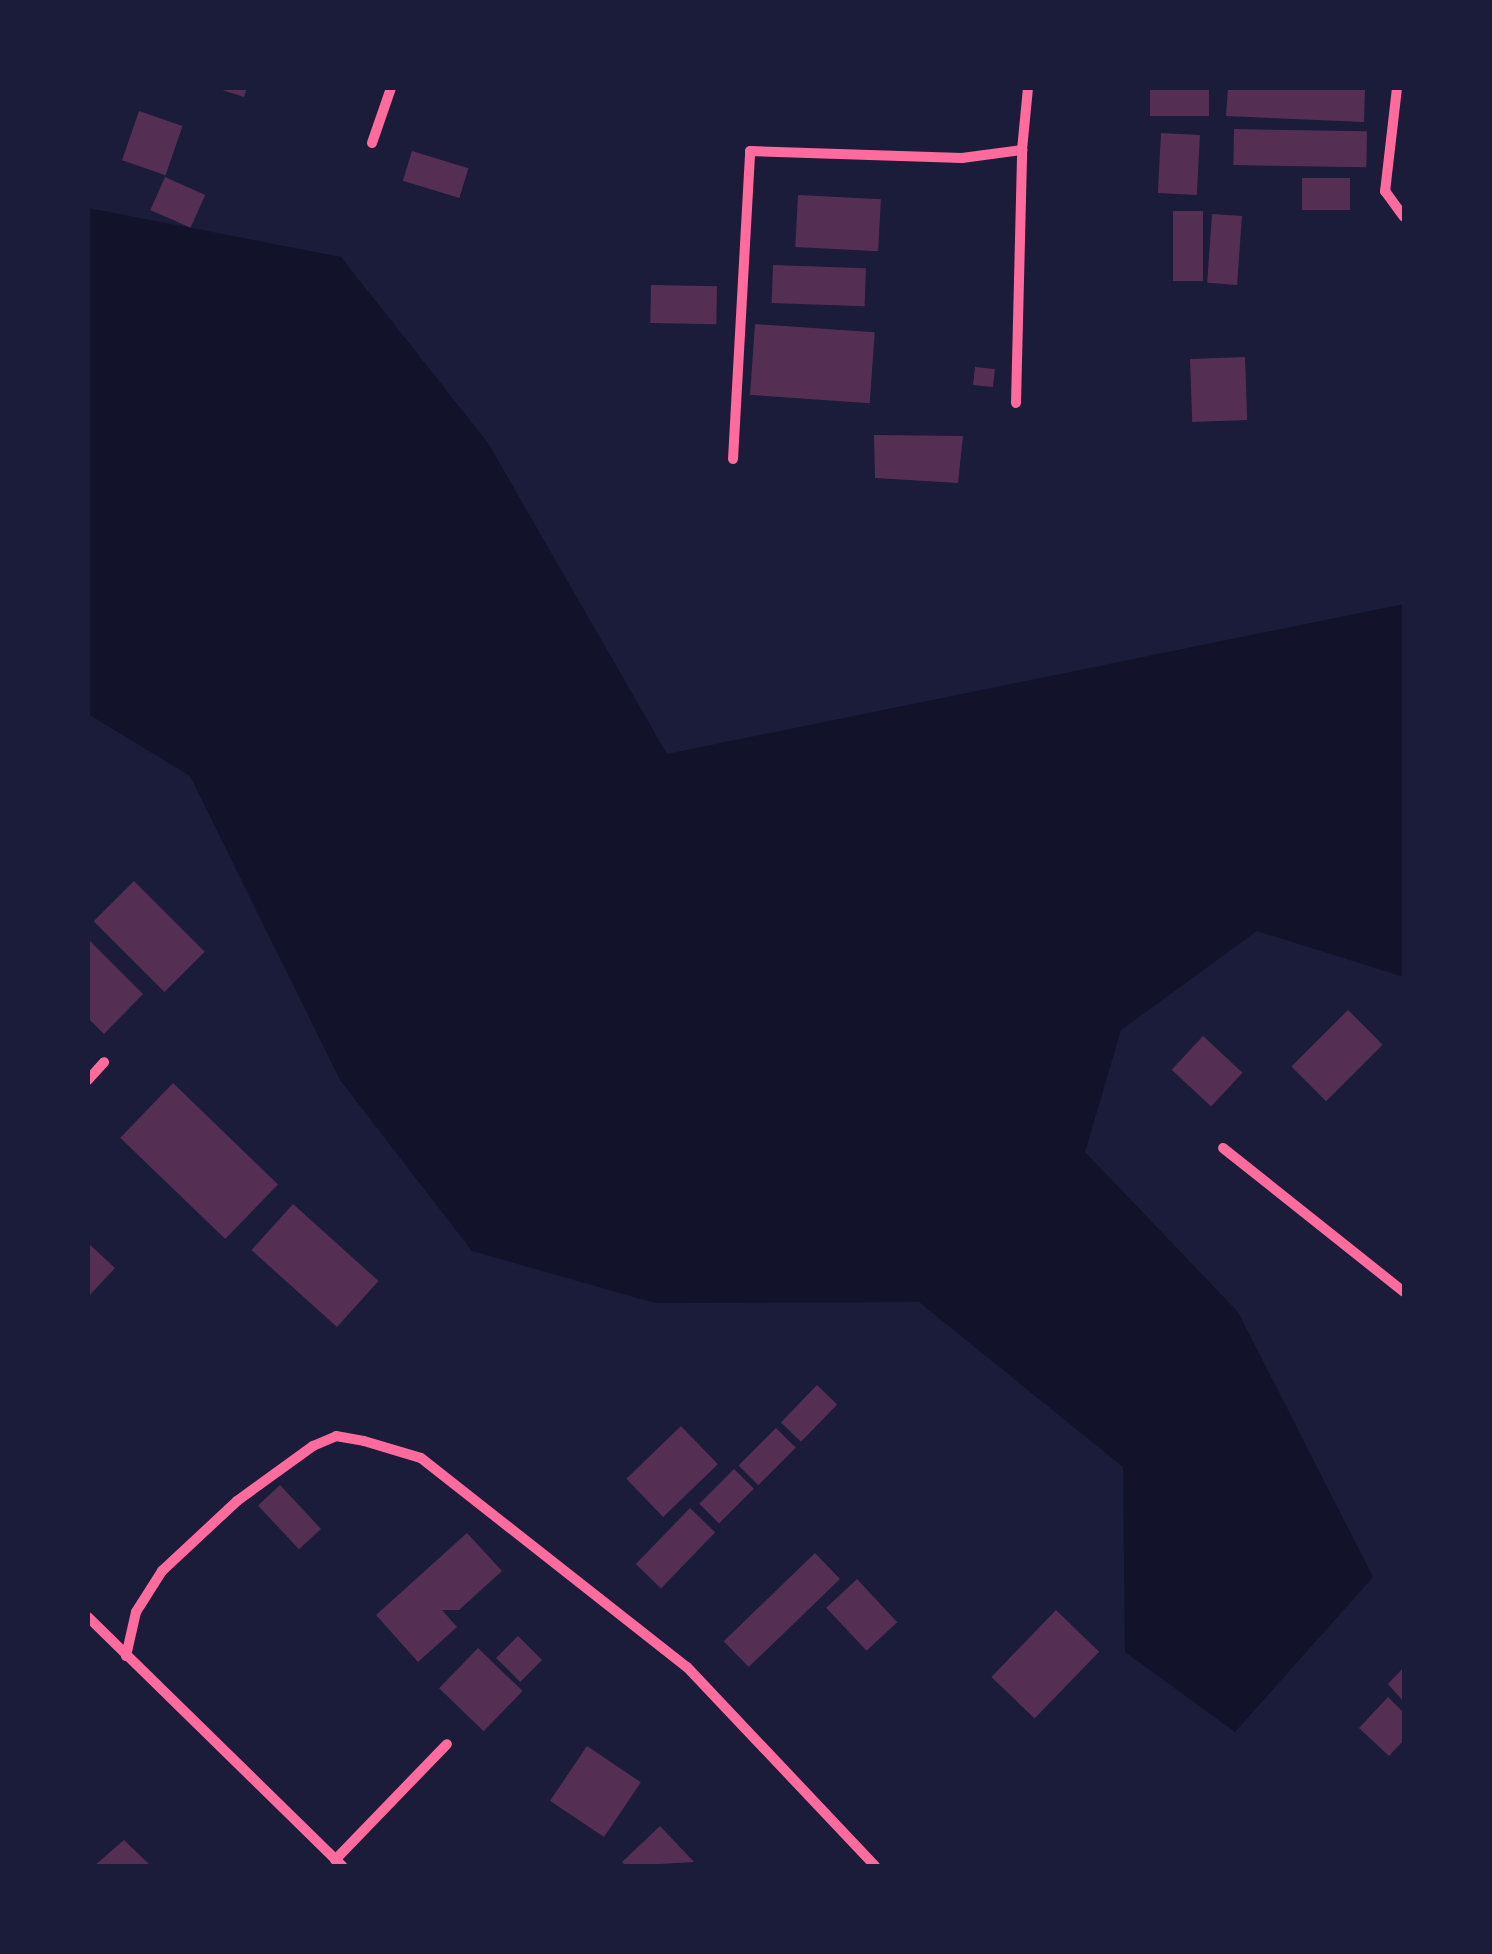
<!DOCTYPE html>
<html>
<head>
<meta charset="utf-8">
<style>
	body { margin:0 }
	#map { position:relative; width:1492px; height:1954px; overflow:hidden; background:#1b1b3a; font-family:"Titillium Web",sans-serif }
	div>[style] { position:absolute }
	.water>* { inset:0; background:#12122b }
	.building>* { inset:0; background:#542f53; transform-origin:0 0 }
	.minor>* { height:10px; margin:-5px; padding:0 5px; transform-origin:5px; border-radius:5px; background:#ff6b9d }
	span { translate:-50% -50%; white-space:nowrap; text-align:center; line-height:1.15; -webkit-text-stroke:8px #1b1b3a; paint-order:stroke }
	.frame { position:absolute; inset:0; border:90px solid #1b1b3a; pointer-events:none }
</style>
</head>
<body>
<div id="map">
	<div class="water">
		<i style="clip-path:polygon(88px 208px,341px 257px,488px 443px,667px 754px,1404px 604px,1404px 977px,1257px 931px,1121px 1030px,1085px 1152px,1238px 1312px,1373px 1577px,1235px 1732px,1125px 1652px,1123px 1467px,919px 1302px,655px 1303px,472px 1251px,340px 1080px,190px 776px,88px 714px)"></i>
	</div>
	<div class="building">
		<i style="clip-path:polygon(216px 88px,247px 88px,244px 97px)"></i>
		<i style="left:1150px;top:88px;width:59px;height:28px"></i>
		<i style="clip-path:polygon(1228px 88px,1365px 88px,1364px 122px,1226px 116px)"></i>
		<i style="left:139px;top:111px;width:46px;height:52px;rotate:19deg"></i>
		<i style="left:1234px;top:129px;width:133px;height:36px;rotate:1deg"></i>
		<i style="left:1161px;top:133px;width:39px;height:60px;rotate:3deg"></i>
		<i style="left:412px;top:151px;width:59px;height:31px;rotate:17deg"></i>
		<i style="left:165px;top:177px;width:44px;height:36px;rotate:24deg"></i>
		<i style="left:1302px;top:178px;width:48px;height:32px"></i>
		<i style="left:798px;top:195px;width:83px;height:52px;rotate:3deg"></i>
		<i style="left:1173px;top:211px;width:30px;height:70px"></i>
		<i style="left:1212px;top:214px;width:30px;height:69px;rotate:4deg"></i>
		<i style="left:773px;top:265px;width:93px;height:38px;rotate:2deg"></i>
		<i style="left:651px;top:285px;width:66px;height:38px;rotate:1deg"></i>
		<i style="left:755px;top:324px;width:120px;height:71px;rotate:4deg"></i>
		<i style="left:1245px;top:357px;width:63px;height:55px;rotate:88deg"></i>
		<i style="left:975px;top:367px;width:20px;height:18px;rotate:6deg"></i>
		<i style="clip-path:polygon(874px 435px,963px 436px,958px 483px,875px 478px)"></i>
		<i style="left:134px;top:881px;width:100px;height:57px;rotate:45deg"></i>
		<i style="clip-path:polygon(88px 939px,143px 994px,104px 1034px,88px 1018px)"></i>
		<i style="left:1348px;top:1010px;width:49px;height:80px;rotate:45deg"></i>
		<i style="left:1203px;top:1036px;width:54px;height:46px;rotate:43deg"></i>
		<i style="left:173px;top:1083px;width:146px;height:76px;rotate:44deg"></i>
		<i style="left:293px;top:1204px;width:115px;height:62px;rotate:42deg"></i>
		<i style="clip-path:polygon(88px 1243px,115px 1268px,88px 1297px)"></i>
		<i style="left:817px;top:1385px;width:28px;height:52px;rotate:44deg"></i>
		<i style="left:681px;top:1426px;width:53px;height:76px;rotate:46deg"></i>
		<i style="left:776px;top:1428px;width:28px;height:53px;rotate:45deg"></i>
		<i style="left:734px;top:1469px;width:28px;height:49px;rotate:45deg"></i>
		<i style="left:280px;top:1485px;width:60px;height:30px;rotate:47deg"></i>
		<i style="left:690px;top:1508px;width:35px;height:78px;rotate:44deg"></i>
		<i style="clip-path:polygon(467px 1533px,502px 1571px,459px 1610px,442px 1610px,457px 1627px,418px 1662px,376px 1615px)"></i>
		<i style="left:815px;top:1553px;width:36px;height:127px;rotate:46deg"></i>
		<i style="left:857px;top:1579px;width:59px;height:42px;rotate:47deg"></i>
		<i style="left:1056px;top:1610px;width:60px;height:93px;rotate:44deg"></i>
		<i style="left:518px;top:1636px;width:34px;height:31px;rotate:45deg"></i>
		<i style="left:478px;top:1648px;width:62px;height:56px;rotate:44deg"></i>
		<i style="clip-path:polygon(1404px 1667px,1404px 1702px,1388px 1684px)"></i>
		<i style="clip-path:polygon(1388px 1697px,1404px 1713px,1404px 1740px,1389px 1756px,1359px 1728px)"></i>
		<i style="left:587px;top:1746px;width:65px;height:66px;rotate:34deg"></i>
		<i style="clip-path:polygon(660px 1826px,694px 1862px,626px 1866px,622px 1862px)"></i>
		<i style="clip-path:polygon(124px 1840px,151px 1866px,94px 1866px)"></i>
	</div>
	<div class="minor">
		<i style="left:1397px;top:88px;width:104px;rotate:96.6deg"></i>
		<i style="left:1385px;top:191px;width:32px;rotate:54deg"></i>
		<i style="left:372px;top:143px;width:58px;rotate:-70.9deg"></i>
		<i style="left:1016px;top:403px;width:253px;rotate:-88.6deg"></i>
		<i style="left:733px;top:459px;width:308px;rotate:-86.8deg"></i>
		<i style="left:750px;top:151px;width:212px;rotate:1.9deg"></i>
		<i style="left:962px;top:158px;width:61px;rotate:-7.6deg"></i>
		<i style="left:1022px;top:150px;width:62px;rotate:-84.5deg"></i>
		<i style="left:88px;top:1080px;width:24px;rotate:-48deg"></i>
		<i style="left:1223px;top:1148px;width:231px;rotate:38.5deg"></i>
		<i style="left:88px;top:1617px;width:356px;rotate:44.4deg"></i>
		<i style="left:126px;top:1656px;width:45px;rotate:-77.2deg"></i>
		<i style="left:136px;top:1612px;width:49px;rotate:-57.6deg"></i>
		<i style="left:162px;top:1571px;width:103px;rotate:-43deg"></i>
		<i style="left:237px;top:1501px;width:94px;rotate:-35.9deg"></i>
		<i style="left:313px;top:1446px;width:25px;rotate:-23deg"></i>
		<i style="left:336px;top:1436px;width:28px;rotate:10deg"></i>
		<i style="left:364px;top:1441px;width:59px;rotate:16.6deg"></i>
		<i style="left:421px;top:1458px;width:338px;rotate:38.2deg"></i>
		<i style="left:687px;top:1667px;width:274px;rotate:46.6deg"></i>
		<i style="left:335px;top:1860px;width:161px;rotate:-46deg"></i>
	</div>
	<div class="frame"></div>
</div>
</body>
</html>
